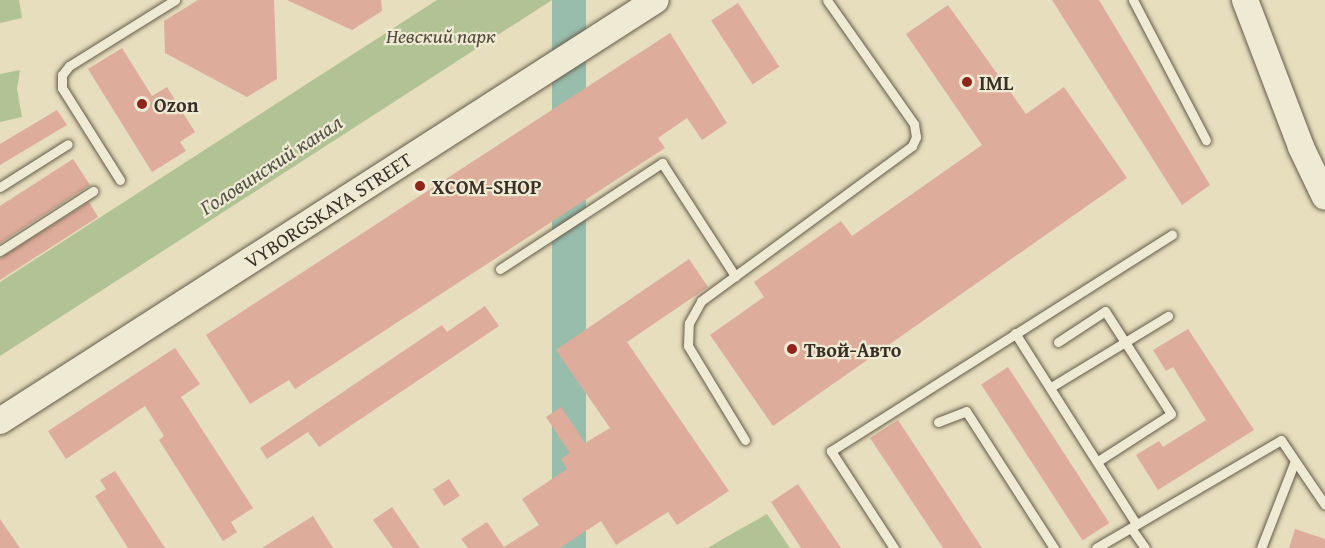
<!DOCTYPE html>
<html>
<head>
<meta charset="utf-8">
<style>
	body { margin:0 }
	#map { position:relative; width:1325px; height:548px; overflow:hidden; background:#e7debd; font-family:"Gentium Book Plus",serif }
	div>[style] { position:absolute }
	.green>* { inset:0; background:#b1c294 }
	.water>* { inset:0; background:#98bdac; transform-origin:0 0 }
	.building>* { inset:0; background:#deac9a; transform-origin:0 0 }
	.roads { filter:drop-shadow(0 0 2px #655b4b) drop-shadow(0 0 2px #655b4b) }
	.lane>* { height:9px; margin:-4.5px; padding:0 4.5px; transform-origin:4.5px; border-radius:4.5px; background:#efead4 }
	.secondary>* { height:26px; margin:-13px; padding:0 13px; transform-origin:13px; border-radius:13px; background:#efead4 }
	.dots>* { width:16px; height:16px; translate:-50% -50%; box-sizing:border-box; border:3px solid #efead4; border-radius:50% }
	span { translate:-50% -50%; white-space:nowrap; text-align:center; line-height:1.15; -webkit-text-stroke:4.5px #efead4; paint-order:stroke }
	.park-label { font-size:20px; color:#524c3b; font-style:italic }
	.poi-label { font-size:20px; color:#3a2f25; font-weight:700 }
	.left { translate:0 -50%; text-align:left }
	.street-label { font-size:20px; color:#3a2f25 }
	.water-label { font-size:21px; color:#525247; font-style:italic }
</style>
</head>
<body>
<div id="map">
	<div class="green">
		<i style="clip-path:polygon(0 0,19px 0,22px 18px,0 23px)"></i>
		<i style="clip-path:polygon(437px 0,552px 0,0 356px,0 282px)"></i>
		<i style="clip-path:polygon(20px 70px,17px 89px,22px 117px,0 122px,0 74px)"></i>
		<i style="clip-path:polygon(767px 514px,790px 548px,708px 548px,721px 540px)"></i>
	</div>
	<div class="water">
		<i style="left:552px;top:0;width:34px;height:657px"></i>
	</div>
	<div class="building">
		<i style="clip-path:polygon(198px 0,274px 0,277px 79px,247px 97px,165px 53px,164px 21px)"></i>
		<i style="clip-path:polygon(287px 0,381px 0,382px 11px,352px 30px)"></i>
		<i style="clip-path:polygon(1052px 0,1099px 0,1210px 185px,1182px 205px)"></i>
		<i style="left:738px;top:3px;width:76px;height:32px;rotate:57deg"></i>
		<i style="clip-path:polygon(948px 5px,1026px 114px,1064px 87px,1127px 178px,773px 426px,710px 335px,764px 297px,754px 282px,841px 221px,852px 236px,982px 145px,906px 34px)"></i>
		<i style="clip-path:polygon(670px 33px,727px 123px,702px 140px,687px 118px,658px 138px,665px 148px,295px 389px,289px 380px,250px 404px,206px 335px)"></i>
		<i style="clip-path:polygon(122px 48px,152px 96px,167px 87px,195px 132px,180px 142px,186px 151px,152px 172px,88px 69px)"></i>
		<i style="clip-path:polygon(57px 110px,67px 125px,0 165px,0 144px)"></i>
		<i style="clip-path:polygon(73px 159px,90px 185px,0 243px,0 206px)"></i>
		<i style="clip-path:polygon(89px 202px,98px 217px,0 280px,0 258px)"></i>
		<i style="clip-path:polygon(689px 259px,708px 287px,627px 342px,729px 491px,677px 525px,668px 512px,616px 545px,601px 521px,560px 548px,468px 548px,461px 539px,487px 522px,504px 547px,539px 525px,522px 499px,567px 469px,561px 459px,570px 453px,546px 417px,561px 407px,585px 443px,610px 428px,556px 350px)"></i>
		<i style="clip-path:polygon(485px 306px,499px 326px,319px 447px,308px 432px,267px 459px,260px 448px,442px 325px,447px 332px)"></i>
		<i style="clip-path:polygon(1188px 329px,1254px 430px,1158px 490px,1136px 455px,1159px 441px,1163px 447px,1206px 420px,1173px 367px,1166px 371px,1153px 350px)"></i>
		<i style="clip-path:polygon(175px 348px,200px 384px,181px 397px,253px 508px,231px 522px,237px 532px,223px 541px,159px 440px,164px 436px,145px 406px,66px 459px,48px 431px)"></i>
		<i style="left:1008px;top:367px;width:186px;height:32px;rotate:57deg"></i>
		<i style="clip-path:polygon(898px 420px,982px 548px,943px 548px,870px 438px)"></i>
		<i style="clip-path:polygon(115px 471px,165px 548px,128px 548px,95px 496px,106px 489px,100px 480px)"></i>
		<i style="left:449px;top:479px;width:20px;height:19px;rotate:57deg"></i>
		<i style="clip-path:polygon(798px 484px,814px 508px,841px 548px,801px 548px,771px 502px)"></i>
		<i style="clip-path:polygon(392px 507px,420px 548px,393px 548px,373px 520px)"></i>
		<i style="clip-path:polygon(313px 516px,333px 548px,262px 548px)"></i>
		<i style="clip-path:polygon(0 519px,20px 548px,0 548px)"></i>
		<i style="clip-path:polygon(1295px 529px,1325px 539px,1325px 548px,1289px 548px)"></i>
	</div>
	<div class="roads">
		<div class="lane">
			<i style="left:1133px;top:0;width:158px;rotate:62.5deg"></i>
			<i style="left:120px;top:180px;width:109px;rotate:-122.2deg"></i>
			<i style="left:62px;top:88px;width:13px;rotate:-90deg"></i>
			<i style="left:62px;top:75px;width:11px;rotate:-52deg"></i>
			<i style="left:69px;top:66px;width:125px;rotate:-31.9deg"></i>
			<i style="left:0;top:187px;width:80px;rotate:-32.3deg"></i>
			<i style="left:0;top:251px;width:111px;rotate:-32.8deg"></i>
			<i style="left:500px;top:269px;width:194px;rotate:-33.2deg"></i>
			<i style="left:662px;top:163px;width:135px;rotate:57.1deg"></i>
			<i style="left:1015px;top:333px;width:226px;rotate:57.6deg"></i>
			<i style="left:1058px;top:342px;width:56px;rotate:-33.4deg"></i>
			<i style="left:1105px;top:311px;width:122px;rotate:57.3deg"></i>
			<i style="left:1171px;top:414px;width:87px;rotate:147.2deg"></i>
			<i style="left:1051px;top:387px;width:137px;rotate:-31.3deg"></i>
			<i style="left:938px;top:422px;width:30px;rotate:-21deg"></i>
			<i style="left:966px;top:411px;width:163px;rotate:57.3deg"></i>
			<i style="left:745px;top:440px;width:110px;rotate:-121.2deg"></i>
			<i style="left:688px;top:346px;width:23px;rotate:-88deg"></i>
			<i style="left:689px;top:323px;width:25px;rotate:-61deg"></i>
			<i style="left:701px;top:301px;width:262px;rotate:-36.3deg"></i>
			<i style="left:912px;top:146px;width:10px;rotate:-66deg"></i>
			<i style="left:916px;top:137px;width:13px;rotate:-99deg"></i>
			<i style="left:914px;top:124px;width:151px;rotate:-125.1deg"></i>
			<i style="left:1131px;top:528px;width:24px;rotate:55deg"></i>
			<i style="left:894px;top:548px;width:116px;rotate:-123deg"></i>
			<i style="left:831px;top:451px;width:404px;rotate:-32.4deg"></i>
			<i style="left:1096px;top:548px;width:214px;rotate:-30.3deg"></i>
			<i style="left:1281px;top:440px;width:78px;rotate:55.9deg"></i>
			<i style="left:1261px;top:548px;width:93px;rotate:-68.7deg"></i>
		</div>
		<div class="secondary">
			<i style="left:1245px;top:0;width:157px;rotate:69.1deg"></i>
			<i style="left:1301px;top:147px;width:55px;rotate:64.4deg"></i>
			<i style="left:0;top:421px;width:779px;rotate:-32.69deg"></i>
		</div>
	</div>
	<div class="dots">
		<i style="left:967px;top:82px;background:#8f2418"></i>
		<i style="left:142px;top:104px;background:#8f2418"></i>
		<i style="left:420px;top:186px;background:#8f2418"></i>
		<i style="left:792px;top:349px;background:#8f2418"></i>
	</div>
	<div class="park-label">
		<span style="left:441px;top:35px">Невский парк</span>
	</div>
	<div class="poi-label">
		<span class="left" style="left:979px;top:82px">IML</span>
		<span class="left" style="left:154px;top:104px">Ozon</span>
		<span class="left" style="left:432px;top:186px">XCOM-SHOP</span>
		<span class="left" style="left:804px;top:349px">Твой-Авто</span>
	</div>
	<div class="street-label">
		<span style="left:328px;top:210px;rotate:-33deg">VYBORGSKAYA STREET</span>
	</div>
	<div class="water-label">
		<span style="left:271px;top:165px;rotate:-33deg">Головинский канал</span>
	</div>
</div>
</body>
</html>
